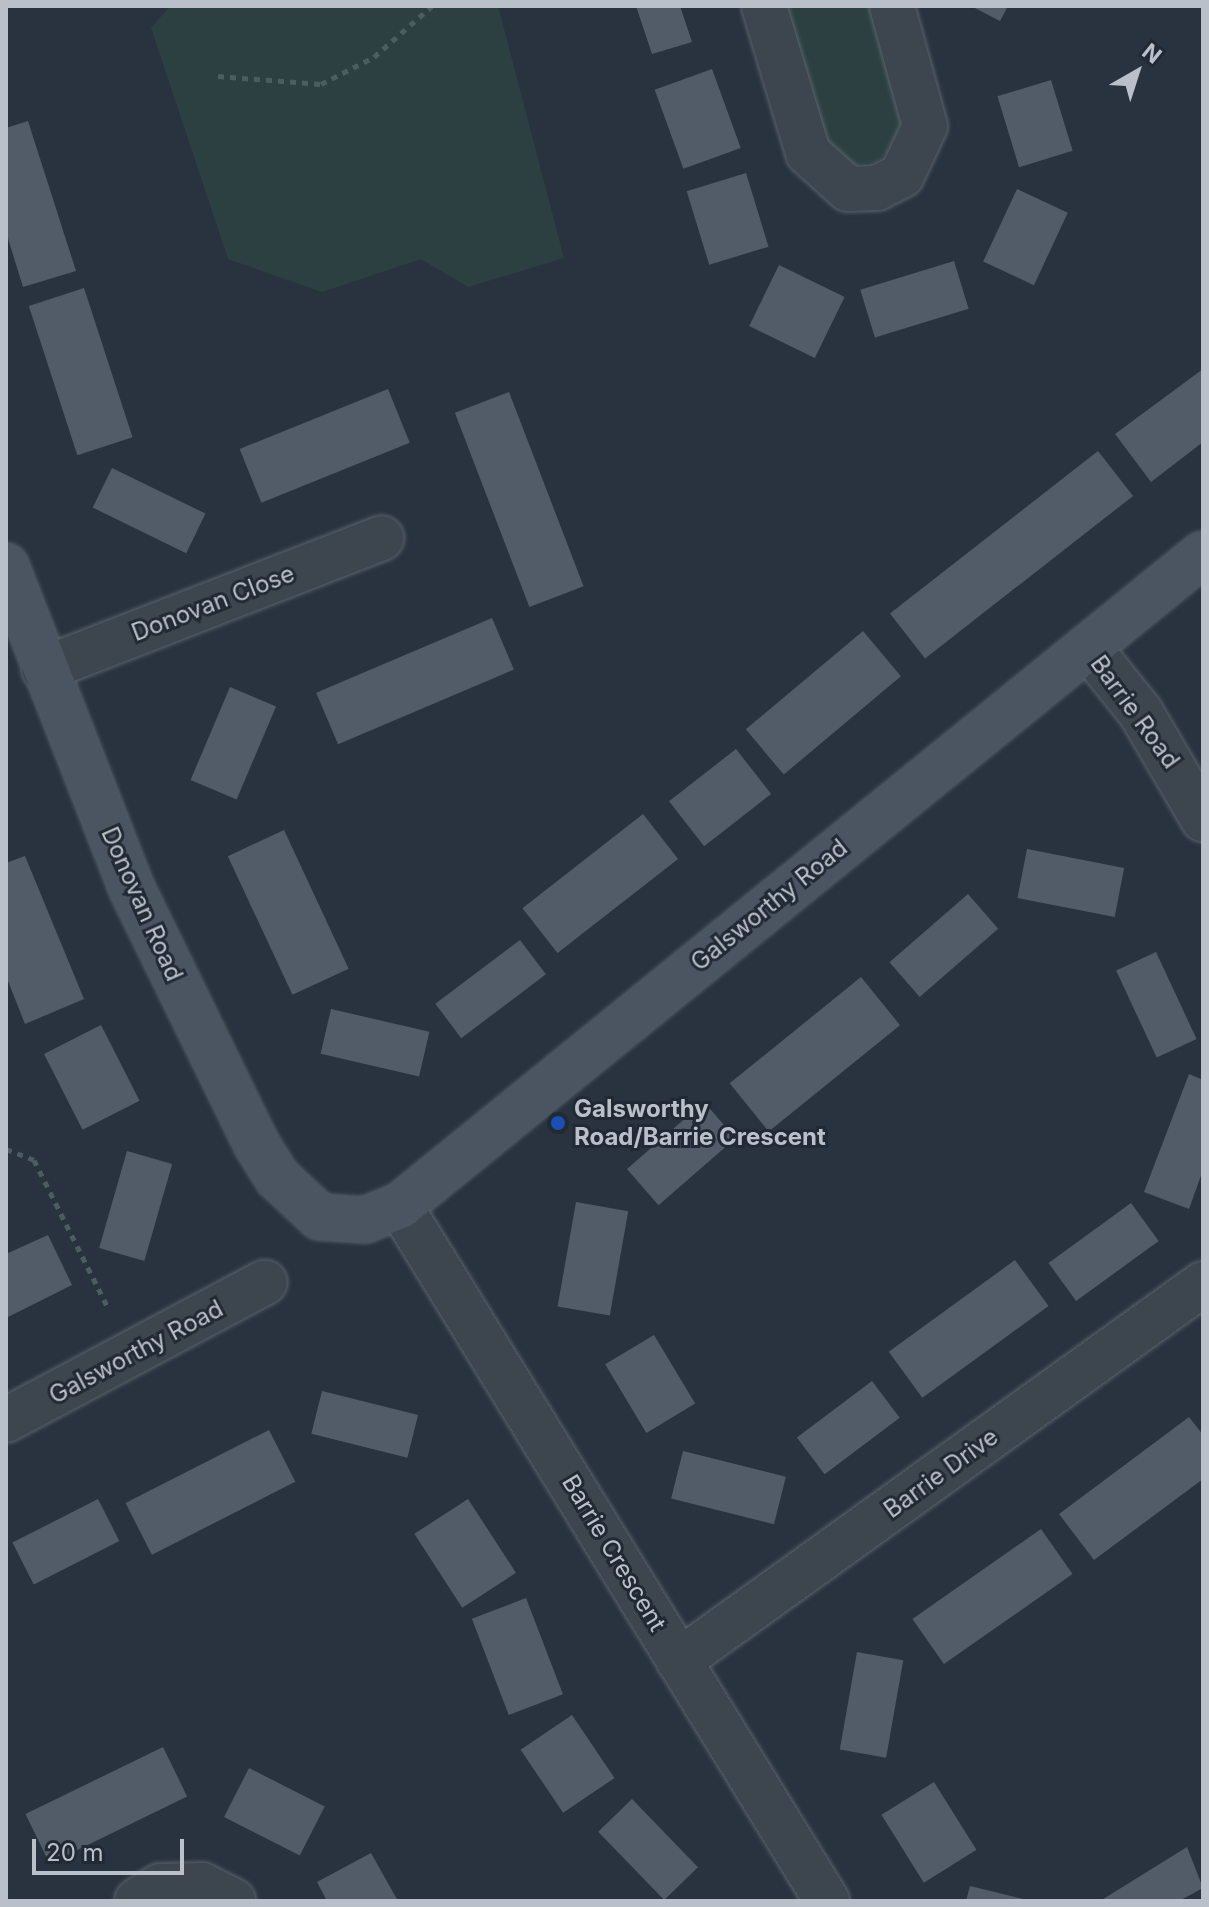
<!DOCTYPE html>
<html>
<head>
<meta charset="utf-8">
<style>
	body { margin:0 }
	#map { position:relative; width:1209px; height:1907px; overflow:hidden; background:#29333f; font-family:Inter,sans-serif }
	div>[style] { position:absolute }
	.green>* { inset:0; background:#2c4041 }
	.building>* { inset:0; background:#525c69; transform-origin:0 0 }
	.path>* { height:5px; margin-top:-2.5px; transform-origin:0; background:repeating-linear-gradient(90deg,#4b5d5e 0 6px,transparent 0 12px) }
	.roads { filter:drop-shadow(0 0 2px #5a636c) drop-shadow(0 0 2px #5a636c) }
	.street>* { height:44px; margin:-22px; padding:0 22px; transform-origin:22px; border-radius:22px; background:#3d454f }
	.secondary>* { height:44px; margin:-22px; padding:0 22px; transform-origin:22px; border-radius:22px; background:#4b5461 }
	.dots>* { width:22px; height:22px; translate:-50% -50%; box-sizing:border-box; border:4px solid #212a34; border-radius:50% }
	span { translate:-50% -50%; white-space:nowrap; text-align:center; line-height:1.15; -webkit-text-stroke:6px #212a34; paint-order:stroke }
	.street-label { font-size:24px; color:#b9c0c9 }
	.poi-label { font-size:24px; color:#b9c0c9; font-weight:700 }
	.left { translate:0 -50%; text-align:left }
	.frame { position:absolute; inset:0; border:8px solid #b9c0c9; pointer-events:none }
	.north { position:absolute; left:1097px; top:32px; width:80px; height:80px; -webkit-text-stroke:6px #212a34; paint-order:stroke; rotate:39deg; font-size:22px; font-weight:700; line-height:32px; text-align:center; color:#b9c0c9 }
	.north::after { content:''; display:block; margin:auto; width:28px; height:36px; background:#b9c0c9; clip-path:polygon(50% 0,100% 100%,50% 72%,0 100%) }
	.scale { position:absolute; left:32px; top:1839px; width:152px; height:36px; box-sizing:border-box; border:4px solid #b9c0c9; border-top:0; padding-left:10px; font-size:24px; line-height:28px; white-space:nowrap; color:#b9c0c9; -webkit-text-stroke:6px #212a34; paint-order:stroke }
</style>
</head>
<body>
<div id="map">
	<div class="green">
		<i style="clip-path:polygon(170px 6px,498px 6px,564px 258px,468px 287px,421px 259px,322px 292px,228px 259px,151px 28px)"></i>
		<i style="clip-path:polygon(786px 6px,874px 6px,905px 113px,898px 144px,875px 162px,853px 164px,827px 142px)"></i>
	</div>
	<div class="building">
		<i style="clip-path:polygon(636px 6px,680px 6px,692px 42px,652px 54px)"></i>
		<i style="clip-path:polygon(971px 6px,1008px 6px,1000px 21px)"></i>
		<i style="left:712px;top:69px;width:84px;height:61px;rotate:70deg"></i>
		<i style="left:1051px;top:80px;width:74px;height:56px;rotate:73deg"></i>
		<i style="clip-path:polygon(28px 121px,76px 271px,23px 287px,6px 232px,6px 128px)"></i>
		<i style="left:746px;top:173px;width:77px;height:62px;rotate:73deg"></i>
		<i style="left:1017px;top:189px;width:56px;height:80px;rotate:25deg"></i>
		<i style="left:954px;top:261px;width:50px;height:98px;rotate:73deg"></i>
		<i style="left:779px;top:265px;width:73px;height:68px;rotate:26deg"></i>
		<i style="left:84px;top:288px;width:157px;height:58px;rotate:72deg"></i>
		<i style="clip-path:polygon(1203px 369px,1203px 442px,1151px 482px,1115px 434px)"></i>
		<i style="left:388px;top:389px;width:58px;height:160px;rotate:68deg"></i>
		<i style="left:509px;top:392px;width:208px;height:58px;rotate:69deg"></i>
		<i style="left:1098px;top:451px;width:57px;height:264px;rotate:52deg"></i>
		<i style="left:112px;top:468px;width:104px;height:44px;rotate:26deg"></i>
		<i style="left:492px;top:618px;width:56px;height:191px;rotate:67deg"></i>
		<i style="left:863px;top:631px;width:59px;height:153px;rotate:50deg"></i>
		<i style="left:230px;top:687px;width:50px;height:101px;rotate:23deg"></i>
		<i style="left:736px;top:749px;width:57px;height:85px;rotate:52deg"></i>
		<i style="left:643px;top:814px;width:57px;height:153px;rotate:52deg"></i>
		<i style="left:284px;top:830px;width:153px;height:62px;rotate:65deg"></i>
		<i style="left:1027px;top:849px;width:99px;height:50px;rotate:11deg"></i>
		<i style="clip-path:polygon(25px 856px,84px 999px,25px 1024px,6px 976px,6px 863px)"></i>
		<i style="left:968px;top:894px;width:46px;height:104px;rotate:49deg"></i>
		<i style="left:520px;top:940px;width:43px;height:106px;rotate:53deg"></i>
		<i style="left:1156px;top:952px;width:96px;height:44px;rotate:65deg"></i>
		<i style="left:861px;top:977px;width:62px;height:169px;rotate:51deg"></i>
		<i style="left:331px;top:1009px;width:101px;height:46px;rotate:13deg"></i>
		<i style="left:101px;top:1025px;width:85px;height:64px;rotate:63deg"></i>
		<i style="clip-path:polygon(1189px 1074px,1203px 1080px,1203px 1170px,1189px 1209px,1144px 1192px)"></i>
		<i style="left:704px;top:1102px;width:48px;height:102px;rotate:49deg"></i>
		<i style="left:127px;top:1151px;width:47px;height:101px;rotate:16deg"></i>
		<i style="left:576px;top:1202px;width:53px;height:106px;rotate:10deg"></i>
		<i style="left:1131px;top:1203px;width:47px;height:102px;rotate:54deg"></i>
		<i style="clip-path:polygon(48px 1235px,72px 1285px,6px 1318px,6px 1254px)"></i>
		<i style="left:1015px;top:1260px;width:57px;height:156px;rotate:54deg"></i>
		<i style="left:654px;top:1335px;width:80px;height:57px;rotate:59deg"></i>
		<i style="left:872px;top:1381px;width:46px;height:94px;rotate:53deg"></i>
		<i style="left:322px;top:1391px;width:99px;height:44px;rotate:14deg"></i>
		<i style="clip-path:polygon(1189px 1417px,1203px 1435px,1203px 1479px,1094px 1560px,1059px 1514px)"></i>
		<i style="left:269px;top:1430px;width:58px;height:161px;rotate:63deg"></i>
		<i style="left:683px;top:1451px;width:106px;height:49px;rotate:14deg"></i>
		<i style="left:98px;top:1499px;width:47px;height:96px;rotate:63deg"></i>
		<i style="left:468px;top:1499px;width:88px;height:64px;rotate:57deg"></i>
		<i style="left:1041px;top:1529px;width:55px;height:157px;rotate:55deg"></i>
		<i style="left:526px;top:1598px;width:103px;height:58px;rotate:69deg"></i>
		<i style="left:857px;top:1652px;width:47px;height:99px;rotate:10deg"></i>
		<i style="left:572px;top:1715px;width:76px;height:62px;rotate:56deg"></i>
		<i style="left:163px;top:1747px;width:55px;height:153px;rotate:64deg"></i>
		<i style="left:249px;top:1768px;width:85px;height:55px;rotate:27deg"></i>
		<i style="left:934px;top:1782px;width:80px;height:62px;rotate:58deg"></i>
		<i style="left:632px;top:1799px;width:95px;height:47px;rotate:46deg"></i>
		<i style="clip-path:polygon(1187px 1847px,1203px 1888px,1179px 1901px,1100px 1901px)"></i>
		<i style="clip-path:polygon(371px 1853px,398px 1901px,327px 1901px,317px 1882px)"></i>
		<i style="clip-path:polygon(970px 1886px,1027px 1900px,1026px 1901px,966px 1901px)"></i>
	</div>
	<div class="path">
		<i style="left:218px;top:76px;width:103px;rotate:4.4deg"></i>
		<i style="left:321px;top:84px;width:59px;rotate:-27deg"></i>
		<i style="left:374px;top:57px;width:77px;rotate:-41.3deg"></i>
		<i style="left:6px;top:1149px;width:30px;rotate:21deg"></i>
		<i style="left:34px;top:1160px;width:168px;rotate:63.4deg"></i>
	</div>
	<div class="roads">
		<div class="street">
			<i style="left:764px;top:6px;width:153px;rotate:73.3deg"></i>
			<i style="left:808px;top:153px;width:54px;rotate:42deg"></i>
			<i style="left:848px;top:189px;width:29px;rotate:-2deg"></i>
			<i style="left:877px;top:188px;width:28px;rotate:-27deg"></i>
			<i style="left:902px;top:175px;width:54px;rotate:-64.9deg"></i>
			<i style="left:925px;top:126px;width:124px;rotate:-105.4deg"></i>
			<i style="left:1089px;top:648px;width:83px;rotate:51.3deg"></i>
			<i style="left:1141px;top:713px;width:123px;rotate:59.7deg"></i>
			<i style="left:44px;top:669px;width:362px;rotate:-21.2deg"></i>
			<i style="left:400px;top:1206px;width:816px;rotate:58.43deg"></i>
			<i style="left:6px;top:1420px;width:293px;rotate:-28deg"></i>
			<i style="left:679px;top:1661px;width:646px;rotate:-35.73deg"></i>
			<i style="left:137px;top:1901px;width:27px;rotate:-33deg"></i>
			<i style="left:160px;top:1886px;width:42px;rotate:-1.4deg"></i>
			<i style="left:202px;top:1885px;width:35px;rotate:27deg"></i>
		</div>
		<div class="secondary">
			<i style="left:6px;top:566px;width:344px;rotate:68.7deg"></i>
			<i style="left:131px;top:887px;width:287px;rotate:64deg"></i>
			<i style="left:257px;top:1145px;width:39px;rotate:58deg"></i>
			<i style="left:278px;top:1178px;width:57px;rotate:42.9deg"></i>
			<i style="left:320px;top:1217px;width:45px;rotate:3.8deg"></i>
			<i style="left:365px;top:1220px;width:38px;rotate:-22deg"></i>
			<i style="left:400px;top:1206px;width:1034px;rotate:-39.08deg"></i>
		</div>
	</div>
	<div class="dots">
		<i style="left:558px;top:1123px;background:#1a4fb4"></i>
	</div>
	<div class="street-label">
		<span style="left:213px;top:603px;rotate:-21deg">Donovan Close</span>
		<span style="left:1135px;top:712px;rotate:54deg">Barrie Road</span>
		<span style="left:142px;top:904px;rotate:66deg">Donovan Road</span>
		<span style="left:769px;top:905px;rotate:-39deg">Galsworthy Road</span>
		<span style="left:136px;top:1352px;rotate:-28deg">Galsworthy Road</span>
		<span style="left:941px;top:1473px;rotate:-36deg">Barrie Drive</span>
		<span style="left:614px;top:1553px;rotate:59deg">Barrie Crescent</span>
	</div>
	<div class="poi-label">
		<span class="left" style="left:574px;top:1123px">Galsworthy<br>Road/Barrie Crescent</span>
	</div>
	<div class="frame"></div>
	<div class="north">N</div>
	<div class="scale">20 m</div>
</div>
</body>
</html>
